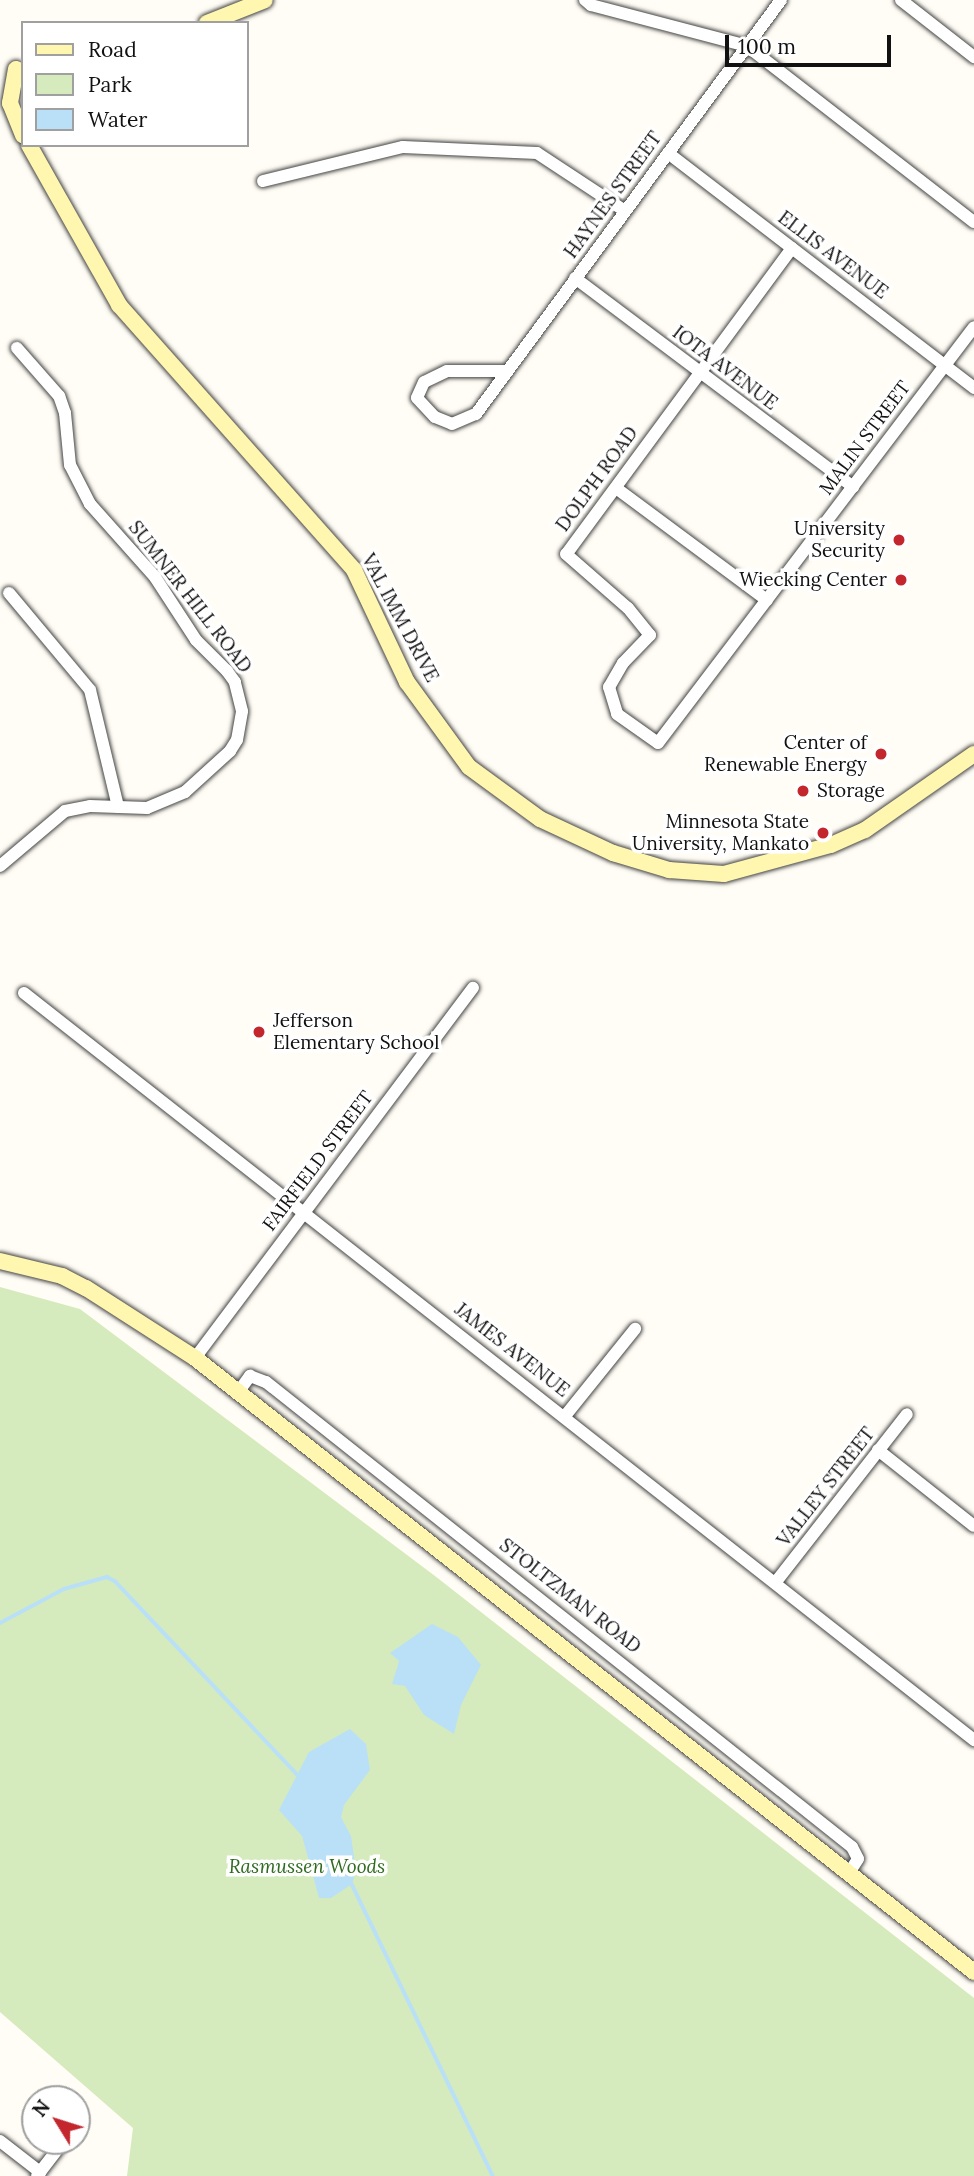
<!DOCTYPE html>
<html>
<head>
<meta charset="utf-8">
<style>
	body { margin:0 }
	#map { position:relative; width:974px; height:2176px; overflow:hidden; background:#fffdf5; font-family:Lora,serif }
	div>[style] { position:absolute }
	.green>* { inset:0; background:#d5ebbd }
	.water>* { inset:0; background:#b9e0f7 }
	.stream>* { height:3.5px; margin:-1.75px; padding:0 1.75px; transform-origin:1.75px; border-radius:1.75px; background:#b9e0f7 }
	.roads { filter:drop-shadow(0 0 2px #444) drop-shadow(0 0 2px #444) }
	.street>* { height:12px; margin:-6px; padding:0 6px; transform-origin:6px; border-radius:6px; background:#fff }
	.secondary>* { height:16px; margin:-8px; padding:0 8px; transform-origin:8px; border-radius:8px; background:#fff6b0 }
	.dots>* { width:19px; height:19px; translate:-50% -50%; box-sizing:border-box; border:4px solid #fff; border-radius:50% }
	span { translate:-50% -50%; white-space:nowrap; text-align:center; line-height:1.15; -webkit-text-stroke:7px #fff; paint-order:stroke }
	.street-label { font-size:19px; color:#111 }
	.poi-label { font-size:19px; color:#111 }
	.right { translate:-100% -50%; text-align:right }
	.left { translate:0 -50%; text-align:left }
	.park-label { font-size:19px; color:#2f6b1f; font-style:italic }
	.legend { position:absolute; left:21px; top:21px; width:228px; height:126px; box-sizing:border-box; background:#fff; border:2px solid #a0a0a0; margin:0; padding:9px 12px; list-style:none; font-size:21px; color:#111 }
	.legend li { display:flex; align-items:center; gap:14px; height:35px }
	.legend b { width:35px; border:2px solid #a0a0a0 }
	.north { position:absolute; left:21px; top:2085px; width:70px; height:70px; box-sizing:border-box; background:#fff; border:2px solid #a0a0a0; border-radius:50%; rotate:308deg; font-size:19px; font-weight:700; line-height:28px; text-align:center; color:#111 }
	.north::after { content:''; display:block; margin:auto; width:24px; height:32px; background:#c4262e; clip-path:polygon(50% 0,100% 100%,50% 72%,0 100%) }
	.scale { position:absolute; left:725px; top:35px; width:166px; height:32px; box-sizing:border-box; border:4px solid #111; border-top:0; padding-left:9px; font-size:21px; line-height:24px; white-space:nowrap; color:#111; -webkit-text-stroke:5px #fff; paint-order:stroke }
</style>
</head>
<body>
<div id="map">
	<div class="green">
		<i style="clip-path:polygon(0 1287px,80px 1309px,435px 1576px,974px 1998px,974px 2176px,127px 2176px,133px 2128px,0 2012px)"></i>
	</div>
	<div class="water">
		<i style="clip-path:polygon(432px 1624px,458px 1637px,481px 1665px,461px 1705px,454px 1734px,424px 1715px,405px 1686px,392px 1684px,399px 1661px,390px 1653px)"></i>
		<i style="clip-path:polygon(350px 1729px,366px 1744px,370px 1770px,344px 1805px,341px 1817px,351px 1836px,356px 1871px,352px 1884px,331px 1898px,319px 1898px,302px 1836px,279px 1810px,309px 1752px)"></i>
	</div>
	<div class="stream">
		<i style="left:0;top:1623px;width:72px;rotate:-28deg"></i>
		<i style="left:64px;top:1589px;width:45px;rotate:-15.6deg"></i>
		<i style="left:107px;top:1577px;width:9px;rotate:27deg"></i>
		<i style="left:115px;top:1581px;width:265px;rotate:46.7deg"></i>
		<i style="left:351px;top:1882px;width:326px;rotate:64.2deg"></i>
	</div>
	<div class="roads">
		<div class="street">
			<i style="left:585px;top:0;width:8px;rotate:40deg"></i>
			<i style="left:591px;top:5px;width:161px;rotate:14.7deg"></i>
			<i style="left:747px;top:46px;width:287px;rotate:37.8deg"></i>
			<i style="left:901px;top:0;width:93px;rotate:38deg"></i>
			<i style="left:668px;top:153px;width:386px;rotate:37.5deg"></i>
			<i style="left:263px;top:181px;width:144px;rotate:-13.7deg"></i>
			<i style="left:403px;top:147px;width:134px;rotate:2.6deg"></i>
			<i style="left:537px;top:153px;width:105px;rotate:33.4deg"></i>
			<i style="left:792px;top:248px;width:380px;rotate:126.4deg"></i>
			<i style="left:566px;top:554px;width:82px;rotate:41.1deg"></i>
			<i style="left:628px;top:608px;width:35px;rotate:51deg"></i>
			<i style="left:650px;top:635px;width:39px;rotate:134deg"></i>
			<i style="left:623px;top:663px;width:28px;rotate:120deg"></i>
			<i style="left:609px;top:687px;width:28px;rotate:73deg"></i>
			<i style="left:617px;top:714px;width:50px;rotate:35.3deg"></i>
			<i style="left:658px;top:743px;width:522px;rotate:-52.78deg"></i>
			<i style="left:575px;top:278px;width:348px;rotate:36.9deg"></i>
			<i style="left:507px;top:371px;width:60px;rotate:180deg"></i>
			<i style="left:447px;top:371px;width:25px;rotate:154deg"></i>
			<i style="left:424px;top:382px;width:17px;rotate:114deg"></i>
			<i style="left:417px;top:398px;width:26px;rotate:47deg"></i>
			<i style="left:435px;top:417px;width:18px;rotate:22deg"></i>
			<i style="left:452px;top:424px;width:26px;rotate:-23deg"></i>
			<i style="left:476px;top:414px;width:514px;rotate:-53.62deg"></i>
			<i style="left:616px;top:488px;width:188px;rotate:36.6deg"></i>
			<i style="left:9px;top:593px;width:126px;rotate:50.1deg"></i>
			<i style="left:90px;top:690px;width:120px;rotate:76.5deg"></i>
			<i style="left:0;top:866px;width:85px;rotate:-40.2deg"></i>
			<i style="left:65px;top:811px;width:25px;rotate:-11deg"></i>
			<i style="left:90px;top:806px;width:57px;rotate:2deg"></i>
			<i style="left:147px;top:808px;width:41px;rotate:-22.8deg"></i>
			<i style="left:185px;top:792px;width:61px;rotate:-42.3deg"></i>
			<i style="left:230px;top:751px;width:13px;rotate:-58deg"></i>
			<i style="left:237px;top:740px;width:29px;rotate:-80deg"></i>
			<i style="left:242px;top:711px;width:30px;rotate:-104deg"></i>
			<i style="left:235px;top:682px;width:14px;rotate:-126deg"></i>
			<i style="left:227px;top:671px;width:44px;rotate:-135deg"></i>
			<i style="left:196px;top:640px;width:75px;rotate:-123.1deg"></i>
			<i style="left:155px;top:577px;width:98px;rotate:-131.7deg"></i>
			<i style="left:90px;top:504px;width:44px;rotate:-117.1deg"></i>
			<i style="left:70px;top:465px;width:52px;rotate:-95.5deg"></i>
			<i style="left:65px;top:413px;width:18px;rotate:-109deg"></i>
			<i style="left:59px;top:396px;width:64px;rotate:-131.2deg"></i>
			<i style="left:24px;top:993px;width:1209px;rotate:38.18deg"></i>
			<i style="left:195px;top:1358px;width:463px;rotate:-53.1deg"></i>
			<i style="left:239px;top:1391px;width:19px;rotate:-54deg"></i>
			<i style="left:250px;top:1376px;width:17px;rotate:21deg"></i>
			<i style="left:266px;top:1382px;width:748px;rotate:38.43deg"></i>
			<i style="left:852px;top:1847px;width:13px;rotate:63deg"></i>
			<i style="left:858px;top:1859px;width:17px;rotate:123deg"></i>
			<i style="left:565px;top:1416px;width:112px;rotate:-51.2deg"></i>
			<i style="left:878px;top:1450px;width:122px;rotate:38.4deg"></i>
			<i style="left:775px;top:1583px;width:214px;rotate:-52deg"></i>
			<i style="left:0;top:2141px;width:51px;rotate:37.8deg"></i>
			<i style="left:37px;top:2176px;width:44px;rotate:-52.4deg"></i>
		</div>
		<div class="secondary">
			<i style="left:207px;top:23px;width:62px;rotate:-21.6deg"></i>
			<i style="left:16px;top:69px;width:35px;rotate:100deg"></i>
			<i style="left:10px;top:103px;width:35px;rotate:68deg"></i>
			<i style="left:29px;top:145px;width:184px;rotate:60.6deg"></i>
			<i style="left:119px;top:305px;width:354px;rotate:48.4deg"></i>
			<i style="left:354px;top:570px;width:124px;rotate:64.7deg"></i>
			<i style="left:407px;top:682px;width:105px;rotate:53.9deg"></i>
			<i style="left:469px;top:767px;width:88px;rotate:36.2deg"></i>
			<i style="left:540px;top:819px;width:81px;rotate:25deg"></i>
			<i style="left:613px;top:853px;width:59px;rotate:16.9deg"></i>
			<i style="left:669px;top:870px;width:55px;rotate:4.2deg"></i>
			<i style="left:724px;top:874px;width:111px;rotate:-15.2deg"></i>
			<i style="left:831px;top:845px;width:37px;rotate:-24deg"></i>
			<i style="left:865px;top:830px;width:133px;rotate:-34.9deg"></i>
			<i style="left:0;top:1261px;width:64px;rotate:13.6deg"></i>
			<i style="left:62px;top:1276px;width:27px;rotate:27deg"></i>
			<i style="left:86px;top:1288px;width:130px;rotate:32.7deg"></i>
			<i style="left:195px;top:1358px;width:992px;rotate:38.24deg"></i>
		</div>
	</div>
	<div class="dots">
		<i style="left:899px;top:540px;background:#c4262e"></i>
		<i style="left:901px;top:580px;background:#c4262e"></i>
		<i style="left:881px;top:754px;background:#c4262e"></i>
		<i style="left:803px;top:791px;background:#c4262e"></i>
		<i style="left:823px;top:833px;background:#c4262e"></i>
		<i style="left:259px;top:1032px;background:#c4262e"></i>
	</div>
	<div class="street-label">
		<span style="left:613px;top:195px;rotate:-54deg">HAYNES STREET</span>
		<span style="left:833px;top:255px;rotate:37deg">ELLIS AVENUE</span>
		<span style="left:725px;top:368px;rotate:37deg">IOTA AVENUE</span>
		<span style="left:865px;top:438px;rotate:-53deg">MALIN STREET</span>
		<span style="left:597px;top:479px;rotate:-54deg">DOLPH ROAD</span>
		<span style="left:190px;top:597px;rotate:52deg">SUMNER HILL ROAD</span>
		<span style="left:400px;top:618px;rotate:62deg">VAL IMM DRIVE</span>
		<span style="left:318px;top:1161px;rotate:-53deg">FAIRFIELD STREET</span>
		<span style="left:512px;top:1350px;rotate:38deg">JAMES AVENUE</span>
		<span style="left:826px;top:1487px;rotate:-52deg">VALLEY STREET</span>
		<span style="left:570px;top:1596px;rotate:38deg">STOLTZMAN ROAD</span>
	</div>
	<div class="poi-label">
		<span class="right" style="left:885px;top:540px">University<br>Security</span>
		<span class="right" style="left:887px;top:580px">Wiecking Center</span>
		<span class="right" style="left:867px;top:754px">Center of<br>Renewable Energy</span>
		<span class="left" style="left:817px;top:791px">Storage</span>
		<span class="right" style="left:809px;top:833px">Minnesota State<br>University, Mankato</span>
		<span class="left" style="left:273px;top:1032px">Jefferson<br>Elementary School</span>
	</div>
	<div class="park-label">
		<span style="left:307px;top:1867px">Rasmussen Woods</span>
	</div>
	<ul class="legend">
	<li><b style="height:9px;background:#fff6b0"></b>Road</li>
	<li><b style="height:19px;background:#d5ebbd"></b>Park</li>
	<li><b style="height:19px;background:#b9e0f7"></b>Water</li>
	</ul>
	<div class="north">N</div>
	<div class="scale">100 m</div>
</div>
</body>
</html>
